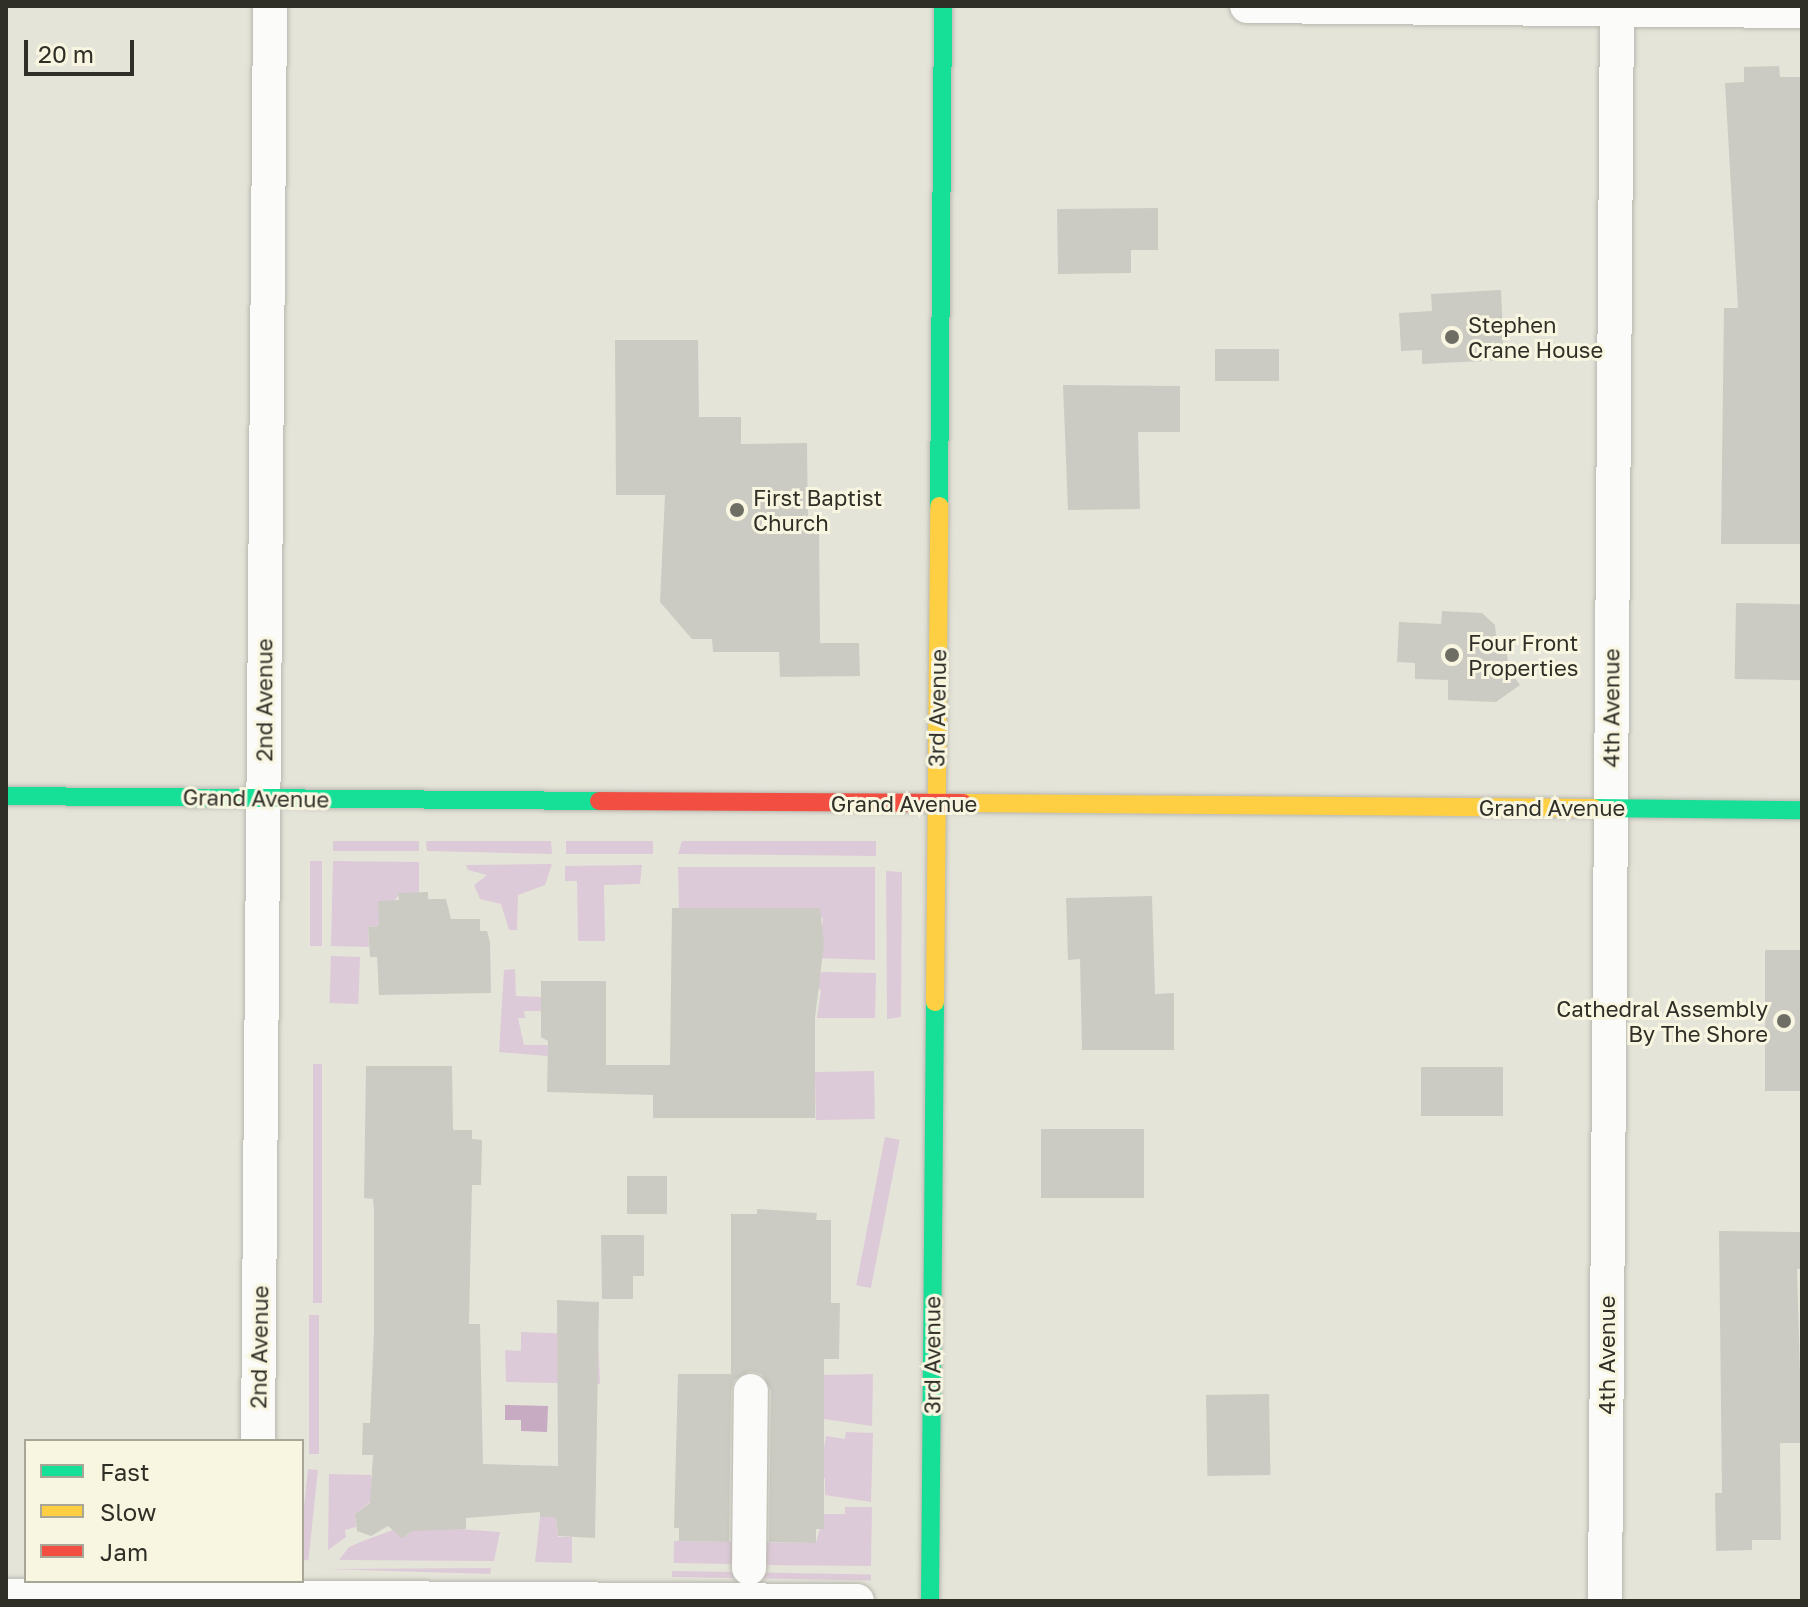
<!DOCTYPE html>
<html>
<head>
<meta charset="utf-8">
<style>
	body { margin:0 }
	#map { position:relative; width:1808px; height:1607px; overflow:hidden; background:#e5e4d9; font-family:"Golos Text",sans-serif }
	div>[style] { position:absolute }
	.green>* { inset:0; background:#ddcad8; transform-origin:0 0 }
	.water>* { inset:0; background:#c6abc3 }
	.building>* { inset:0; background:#cccbc3; transform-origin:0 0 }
	.roads { filter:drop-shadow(0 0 2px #b8b7ae) drop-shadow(0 0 2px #b8b7ae) }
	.street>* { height:34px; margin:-17px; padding:0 17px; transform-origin:17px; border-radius:17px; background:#fbfbf9 }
	.fast>* { height:18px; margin:-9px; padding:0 9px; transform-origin:9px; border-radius:9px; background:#16e098 }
	.slow>* { height:18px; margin:-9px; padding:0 9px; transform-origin:9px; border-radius:9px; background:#ffcf43 }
	.jam>* { height:18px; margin:-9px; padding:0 9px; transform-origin:9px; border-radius:9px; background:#f24e42 }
	.dots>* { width:22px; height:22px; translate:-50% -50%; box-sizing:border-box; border:4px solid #f8f6e1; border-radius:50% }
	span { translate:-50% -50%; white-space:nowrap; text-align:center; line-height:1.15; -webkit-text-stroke:6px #f8f6e1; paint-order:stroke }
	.poi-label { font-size:22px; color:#302f27 }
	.left { translate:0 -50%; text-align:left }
	.right { translate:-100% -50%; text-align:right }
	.street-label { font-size:22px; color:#302f27 }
	.frame { position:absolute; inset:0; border:8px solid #302f27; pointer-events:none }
	.legend { position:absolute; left:24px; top:1439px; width:280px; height:144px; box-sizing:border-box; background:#f8f6e1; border:2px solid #a8a697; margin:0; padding:10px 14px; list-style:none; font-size:24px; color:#302f27 }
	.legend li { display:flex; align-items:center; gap:16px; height:40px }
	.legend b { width:40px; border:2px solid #a8a697 }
	.scale { position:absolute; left:24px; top:40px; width:110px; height:36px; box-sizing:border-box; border:4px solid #302f27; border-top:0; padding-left:10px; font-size:24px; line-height:28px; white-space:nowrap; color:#302f27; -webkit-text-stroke:6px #f8f6e1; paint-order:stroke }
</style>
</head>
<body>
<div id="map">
	<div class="green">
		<i style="left:333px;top:841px;width:86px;height:10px"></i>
		<i style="clip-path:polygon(426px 841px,551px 841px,552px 854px,427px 851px)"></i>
		<i style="left:566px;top:841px;width:87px;height:13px"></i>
		<i style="clip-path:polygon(682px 841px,876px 841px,876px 856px,678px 854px)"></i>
		<i style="left:310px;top:861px;width:12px;height:85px"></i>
		<i style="clip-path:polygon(333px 861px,419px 862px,419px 893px,399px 894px,379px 926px,368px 927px,369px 947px,331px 946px)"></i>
		<i style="clip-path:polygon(552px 864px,545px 885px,518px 895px,517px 930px,509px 930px,501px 904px,480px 899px,474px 885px,487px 875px,468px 870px,466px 865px)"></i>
		<i style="clip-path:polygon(642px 865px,640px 884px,604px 885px,605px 941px,578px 941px,577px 881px,565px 881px,565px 866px)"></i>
		<i style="clip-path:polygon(678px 867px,875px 867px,875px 960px,818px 958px,823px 918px,679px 908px)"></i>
		<i style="clip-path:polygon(886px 871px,902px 872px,901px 1017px,887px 1019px)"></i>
		<i style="left:331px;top:956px;width:29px;height:47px;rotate:2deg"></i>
		<i style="clip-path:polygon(515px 969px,516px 996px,541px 997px,541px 1011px,524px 1011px,525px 1018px,518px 1018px,524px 1045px,548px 1045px,548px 1056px,499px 1052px,504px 970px)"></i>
		<i style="clip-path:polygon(823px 972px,876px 973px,875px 1018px,817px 1018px,821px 990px,817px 989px,817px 974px)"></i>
		<i style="left:313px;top:1064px;width:9px;height:239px"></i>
		<i style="left:874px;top:1071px;width:48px;height:59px;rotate:89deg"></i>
		<i style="left:885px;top:1137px;width:15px;height:151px;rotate:11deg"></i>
		<i style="left:309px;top:1315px;width:10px;height:139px"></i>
		<i style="clip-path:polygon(521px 1332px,598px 1335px,600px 1384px,506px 1382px,505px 1350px,521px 1351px)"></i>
		<i style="clip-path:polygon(873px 1374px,872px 1426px,824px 1419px,819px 1375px)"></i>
		<i style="clip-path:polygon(846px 1432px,873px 1433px,871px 1502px,825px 1495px,825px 1478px,819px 1478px,826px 1436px,845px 1439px)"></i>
		<i style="left:308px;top:1469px;width:10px;height:91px;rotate:6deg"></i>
		<i style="clip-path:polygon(329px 1474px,371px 1475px,374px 1499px,355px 1514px,356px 1527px,345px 1530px,346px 1537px,328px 1550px)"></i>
		<i style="clip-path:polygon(845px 1507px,872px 1507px,871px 1566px,753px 1565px,753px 1542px,816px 1543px,824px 1514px,845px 1514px)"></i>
		<i style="clip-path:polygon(540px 1517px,556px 1517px,558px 1537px,572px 1537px,572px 1563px,535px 1562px)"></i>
		<i style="clip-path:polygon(418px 1526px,500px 1532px,494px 1561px,339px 1560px,349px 1547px,363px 1541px,393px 1530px,407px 1535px)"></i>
		<i style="left:674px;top:1541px;width:71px;height:22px;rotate:1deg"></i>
		<i style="clip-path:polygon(491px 1568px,490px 1574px,325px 1569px)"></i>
		<i style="left:672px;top:1571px;width:199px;height:6px;rotate:1deg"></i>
	</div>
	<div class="water">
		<i style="clip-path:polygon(505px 1405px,548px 1406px,547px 1432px,521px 1431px,521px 1420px,505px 1420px)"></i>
	</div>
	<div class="building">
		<i style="clip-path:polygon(1779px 66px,1780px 77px,1802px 77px,1802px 544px,1721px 544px,1724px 308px,1738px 308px,1725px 83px,1744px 82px,1744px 67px)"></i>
		<i style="clip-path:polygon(1158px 208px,1158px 250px,1131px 250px,1131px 273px,1058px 274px,1057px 209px)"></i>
		<i style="clip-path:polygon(1501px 290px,1504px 360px,1422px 364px,1422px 350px,1401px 351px,1399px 313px,1432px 311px,1431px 294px)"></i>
		<i style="clip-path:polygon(615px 340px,698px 340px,699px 417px,741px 417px,741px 444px,807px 443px,808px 525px,819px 525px,820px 643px,859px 643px,860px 676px,780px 677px,779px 652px,713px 652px,712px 639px,692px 639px,660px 602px,665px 495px,616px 495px)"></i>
		<i style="left:1279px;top:349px;width:32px;height:64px;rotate:90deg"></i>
		<i style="clip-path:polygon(1063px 385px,1180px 386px,1180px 432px,1138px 432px,1140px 509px,1068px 510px)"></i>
		<i style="left:1736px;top:603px;width:66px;height:76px;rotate:1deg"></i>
		<i style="clip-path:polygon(1442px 611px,1482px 613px,1495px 625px,1497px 645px,1506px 648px,1509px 670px,1520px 685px,1496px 702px,1448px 700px,1448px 680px,1415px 679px,1415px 663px,1397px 662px,1399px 622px,1441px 624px)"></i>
		<i style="clip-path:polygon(428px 892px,428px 899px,446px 899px,451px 919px,480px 919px,480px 931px,487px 931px,490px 942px,491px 993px,379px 995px,377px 957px,370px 957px,368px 927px,379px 926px,378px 901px,399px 900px,398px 893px)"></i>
		<i style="clip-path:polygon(1152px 896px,1155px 994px,1174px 993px,1174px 1050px,1082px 1050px,1080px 959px,1068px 960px,1066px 898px)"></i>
		<i style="clip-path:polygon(672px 908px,820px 908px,824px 944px,815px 1018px,815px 1118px,653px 1118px,653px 1095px,547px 1092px,548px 1041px,541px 1037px,541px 981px,606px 981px,606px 1065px,670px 1065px)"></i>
		<i style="left:1802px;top:950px;width:141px;height:37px;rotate:90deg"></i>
		<i style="clip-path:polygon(366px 1066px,452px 1066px,453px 1130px,472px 1130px,472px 1139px,482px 1140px,481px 1185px,472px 1185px,469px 1324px,480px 1324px,483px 1464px,558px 1466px,557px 1300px,599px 1302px,595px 1538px,558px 1536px,556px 1517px,540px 1517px,540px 1512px,466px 1518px,466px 1529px,412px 1531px,402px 1538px,388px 1526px,371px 1536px,357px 1531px,355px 1514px,370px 1503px,373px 1455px,362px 1455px,363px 1423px,370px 1423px,374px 1333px,374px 1211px,373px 1199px,364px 1198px)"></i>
		<i style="left:1421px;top:1067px;width:82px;height:49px"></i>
		<i style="left:1144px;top:1129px;width:69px;height:103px;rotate:90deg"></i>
		<i style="left:627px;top:1176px;width:40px;height:38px"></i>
		<i style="clip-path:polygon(757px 1209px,817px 1213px,816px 1220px,831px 1220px,831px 1303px,840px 1303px,839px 1359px,824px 1359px,824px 1529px,816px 1529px,816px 1543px,769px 1542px,771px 1391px,762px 1374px,750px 1371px,734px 1380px,731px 1391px,729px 1542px,679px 1541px,679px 1528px,674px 1528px,678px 1374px,731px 1374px,731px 1214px,757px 1214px)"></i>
		<i style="clip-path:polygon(1719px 1231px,1802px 1232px,1802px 1269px,1797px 1269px,1802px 1443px,1780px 1443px,1781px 1540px,1752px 1540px,1752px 1550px,1716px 1551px,1715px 1493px,1722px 1493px)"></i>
		<i style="clip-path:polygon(601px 1235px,644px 1235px,644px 1276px,633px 1276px,633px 1299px,602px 1299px)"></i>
		<i style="left:1269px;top:1394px;width:81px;height:63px;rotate:89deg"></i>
	</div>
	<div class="roads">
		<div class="street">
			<i style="left:1247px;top:6px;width:555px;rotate:0.52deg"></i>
			<i style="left:258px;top:1441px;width:1435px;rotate:-89.52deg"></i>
			<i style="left:749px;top:1568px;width:177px;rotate:-89.4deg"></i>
			<i style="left:6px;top:1596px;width:851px;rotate:0.34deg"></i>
			<i style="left:1605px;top:1601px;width:1595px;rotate:-89.57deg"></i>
		</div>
		<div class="fast">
			<i style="left:939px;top:506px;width:500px;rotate:-89.54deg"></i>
			<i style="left:6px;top:796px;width:593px;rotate:0.48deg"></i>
			<i style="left:1594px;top:808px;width:208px;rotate:0.6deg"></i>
			<i style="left:930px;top:1601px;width:599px;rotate:-89.52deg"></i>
		</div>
		<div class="slow">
			<i style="left:963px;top:803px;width:631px;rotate:0.45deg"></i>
			<i style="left:935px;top:1002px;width:496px;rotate:-89.5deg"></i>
		</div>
		<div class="jam">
			<i style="left:599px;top:801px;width:364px;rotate:0.3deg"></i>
		</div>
	</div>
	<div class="dots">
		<i style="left:1452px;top:337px;background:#6f6e65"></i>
		<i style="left:737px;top:510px;background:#6f6e65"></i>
		<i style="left:1452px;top:655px;background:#6f6e65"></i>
		<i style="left:1784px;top:1021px;background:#6f6e65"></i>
	</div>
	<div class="poi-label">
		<span class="left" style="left:1468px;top:337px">Stephen<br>Crane House</span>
		<span class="left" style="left:753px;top:510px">First Baptist<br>Church</span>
		<span class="left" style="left:1468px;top:655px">Four Front<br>Properties</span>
		<span class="right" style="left:1768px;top:1021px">Cathedral Assembly<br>By The Shore</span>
	</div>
	<div class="street-label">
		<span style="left:264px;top:700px;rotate:-90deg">2nd Avenue</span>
		<span style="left:937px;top:708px;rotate:-89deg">3rd Avenue</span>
		<span style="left:1611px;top:708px;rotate:-90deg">4th Avenue</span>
		<span style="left:256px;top:798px;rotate:1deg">Grand Avenue</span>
		<span style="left:904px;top:804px">Grand Avenue</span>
		<span style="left:1552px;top:808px">Grand Avenue</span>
		<span style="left:259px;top:1347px;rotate:-89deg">2nd Avenue</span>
		<span style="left:932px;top:1355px;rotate:-90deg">3rd Avenue</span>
		<span style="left:1607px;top:1355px;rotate:-90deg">4th Avenue</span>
	</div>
	<div class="frame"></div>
	<ul class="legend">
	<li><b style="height:10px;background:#16e098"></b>Fast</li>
	<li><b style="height:10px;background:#ffcf43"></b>Slow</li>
	<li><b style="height:10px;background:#f24e42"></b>Jam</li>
	</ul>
	<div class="scale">20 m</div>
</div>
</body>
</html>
